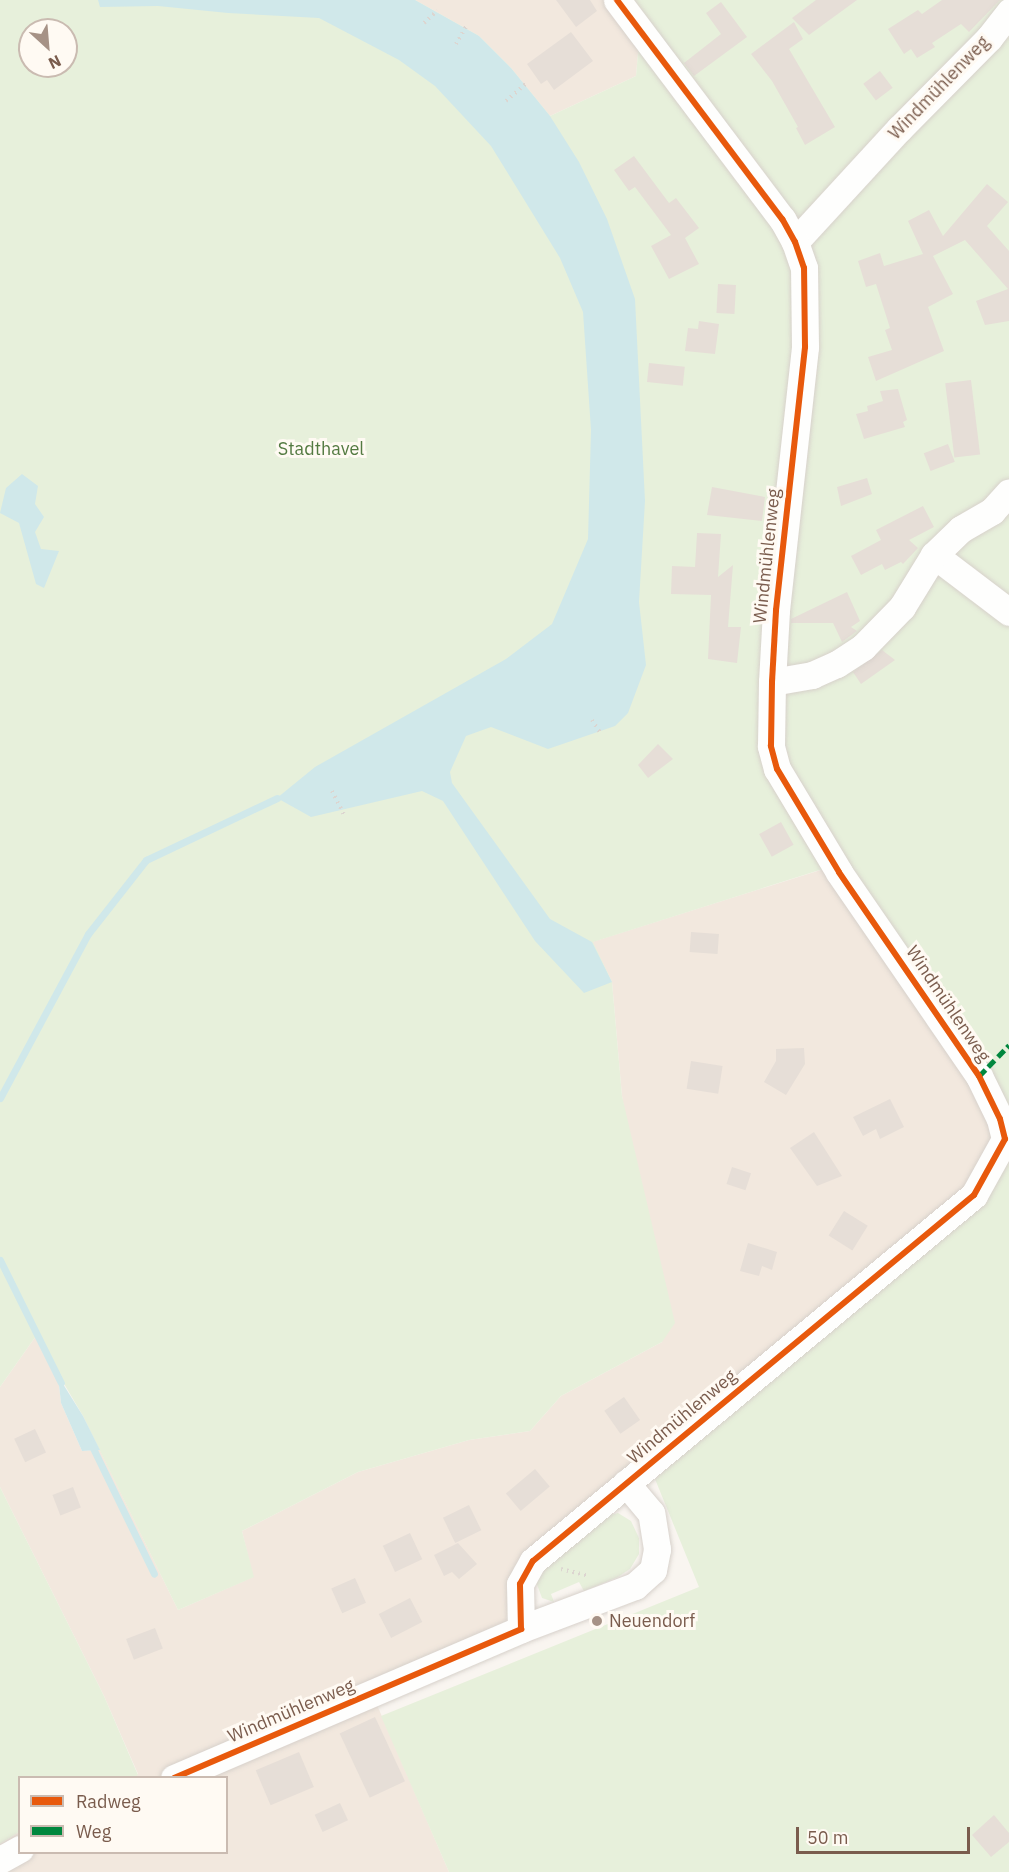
<!DOCTYPE html>
<html>
<head>
<meta charset="utf-8">
<style>
	body { margin:0 }
	#map { position:relative; width:1009px; height:1872px; overflow:hidden; background:#f9f5f0; font-family:"IBM Plex Sans",sans-serif }
	div>[style] { position:absolute }
	.residential>* { inset:0; background:#f2e8de }
	.green>* { inset:0; background:#e7f0db }
	.water>* { inset:0; background:#d0e8ea }
	.stream>* { height:7px; margin:-3.5px; padding:0 3.5px; transform-origin:3.5px; border-radius:3.5px; background:#d0e8ea }
	.building>* { inset:0; background:#e6ded7; transform-origin:0 0 }
	.path>* { height:4px; margin-top:-2px; transform-origin:0; background:repeating-linear-gradient(90deg,#dcd5d0 0 1.5px,transparent 0 6px) }
	.roads { filter:drop-shadow(0 0 2px #d7d1cb) drop-shadow(0 0 2px #d7d1cb) }
	.minor>* { height:27px; margin:-13.5px; padding:0 13.5px; transform-origin:13.5px; border-radius:13.5px; background:#fefefd }
	.quiet>* { height:4.5px; margin-top:-2.25px; transform-origin:0; background:repeating-linear-gradient(90deg,#00873e 0 9px,transparent 0 13.5px) }
	.cycleway>* { height:6px; margin:-3px; padding:0 3px; transform-origin:3px; border-radius:3px; background:#e8590c }
	.dots>* { width:16px; height:16px; translate:-50% -50%; box-sizing:border-box; border:3px solid #fffaf3; border-radius:50% }
	span { translate:-50% -50%; white-space:nowrap; text-align:center; line-height:1.15; -webkit-text-stroke:6px #fffaf3; paint-order:stroke }
	.street-label { font-size:18px; color:#7a5c4d }
	.park-label { font-size:18px; color:#537a41 }
	.poi-label { font-size:18px; color:#7a5c4d }
	.left { translate:0 -50%; text-align:left }
	.legend { position:absolute; left:18px; top:1776px; width:210px; height:78px; box-sizing:border-box; background:#fffaf3; border:2px solid #cabbb1; margin:0; padding:8px 10px; list-style:none; font-size:18px; color:#7a5c4d }
	.legend li { display:flex; align-items:center; gap:12px; height:30px }
	.legend b { width:30px; border:2px solid #cabbb1 }
	.north { position:absolute; left:18px; top:18px; width:60px; height:60px; box-sizing:border-box; background:#fffaf3; border:2px solid #cabbb1; border-radius:50%; rotate:154deg; font-size:16px; font-weight:700; line-height:24px; text-align:center; color:#7a5c4d }
	.north::after { content:''; display:block; margin:auto; width:21px; height:27px; background:#a69286; clip-path:polygon(50% 0,100% 100%,50% 72%,0 100%) }
	.scale { position:absolute; left:796px; top:1827px; width:174px; height:27px; box-sizing:border-box; border:3px solid #7a5c4d; border-top:0; padding-left:8px; font-size:18px; line-height:21px; white-space:nowrap; color:#7a5c4d; -webkit-text-stroke:4px #fffaf3; paint-order:stroke }
</style>
</head>
<body>
<div id="map">
	<div class="residential">
		<i style="clip-path:polygon(415px 0,604px 0,639px 41px,636px 76px,550px 116px,511px 68px,479px 36px)"></i>
		<i style="clip-path:polygon(846px 862px,1009px 1111px,984px 1195px,655px 1479px,639px 1461px,514px 1567px,506px 1621px,368px 1684px,449px 1872px,0 1872px,0 1844px,19px 1832px,20px 1852px,226px 1852px,226px 1778px,132px 1777px,138px 1774px,104px 1696px,0 1487px,0 1387px,36px 1336px,58px 1376px,61px 1403px,82px 1451px,100px 1450px,178px 1610px,253px 1577px,242px 1531px,358px 1472px,469px 1440px,530px 1431px,561px 1396px,662px 1342px,622px 1096px,612px 982px,592px 942px)"></i>
	</div>
	<div class="green">
		<i style="clip-path:polygon(evenodd,0 0,415px 0,479px 36px,511px 68px,550px 116px,636px 76px,639px 41px,604px 0,1009px 0,1009px 1111px,845px 862px,593px 942px,612px 982px,622px 1096px,675px 1323px,662px 1342px,561px 1396px,530px 1431px,469px 1440px,358px 1472px,242px 1531px,254px 1577px,178px 1610px,83px 1416px,36px 1336px,0 1387px,0 0,30px 30px,66px 30px,66px 66px,30px 66px,30px 30px)"></i>
		<i style="clip-path:polygon(1009px 1159px,1009px 1872px,449px 1872px,381px 1716px,699px 1587px,655px 1479px,984px 1195px)"></i>
		<i style="clip-path:polygon(0 1487px,104px 1696px,138px 1775px,132px 1778px,20px 1778px,19px 1832px,0 1844px)"></i>
		<i style="clip-path:polygon(618px 1513px,631px 1521px,639px 1538px,639px 1554px,630px 1569px,618px 1577px,584px 1591px,579px 1582px,551px 1594px,554px 1602px,542px 1598px,535px 1579px,539px 1571px,603px 1517px)"></i>
	</div>
	<div class="water">
		<i style="clip-path:polygon(98px 0,415px 0,479px 36px,511px 68px,550px 116px,579px 162px,607px 219px,635px 299px,645px 501px,639px 602px,646px 665px,628px 713px,615px 726px,548px 749px,491px 727px,466px 736px,450px 772px,452px 783px,550px 919px,592px 942px,612px 982px,584px 993px,535px 941px,443px 801px,422px 791px,311px 817px,277px 798px,315px 767px,506px 659px,552px 624px,588px 539px,591px 430px,583px 312px,560px 258px,491px 146px,435px 86px,399px 60px,319px 18px,228px 13px,158px 6px,100px 7px)"></i>
		<i style="clip-path:polygon(22px 474px,38px 486px,35px 504px,44px 517px,35px 532px,41px 549px,59px 551px,44px 588px,36px 584px,19px 523px,0 513px,6px 488px)"></i>
		<i style="clip-path:polygon(58px 1376px,83px 1416px,100px 1450px,82px 1451px,61px 1403px)"></i>
	</div>
	<div class="stream">
		<i style="left:0;top:1098px;width:186px;rotate:-61.8deg"></i>
		<i style="left:88px;top:934px;width:94px;rotate:-51.9deg"></i>
		<i style="left:146px;top:860px;width:145px;rotate:-25.3deg"></i>
		<i style="left:0;top:1260px;width:137px;rotate:63.6deg"></i>
		<i style="left:91px;top:1444px;width:144px;rotate:64.1deg"></i>
	</div>
	<div class="building">
		<i style="clip-path:polygon(556px 0,590px 0,597px 11px,576px 27px)"></i>
		<i style="clip-path:polygon(816px 0,857px 0,809px 35px,792px 18px)"></i>
		<i style="clip-path:polygon(942px 0,1000px 0,969px 32px,961px 24px,932px 43px,935px 47px,917px 58px,911px 49px,904px 54px,888px 29px,918px 10px,922px 14px)"></i>
		<i style="clip-path:polygon(721px 2px,747px 37px,694px 76px,684px 63px,721px 34px,706px 13px)"></i>
		<i style="clip-path:polygon(794px 22px,803px 39px,789px 49px,835px 127px,805px 145px,796px 128px,798px 127px,772px 81px,751px 54px)"></i>
		<i style="clip-path:polygon(571px 32px,593px 61px,554px 90px,547px 80px,541px 84px,527px 64px)"></i>
		<i style="left:880px;top:71px;width:21px;height:21px;rotate:53deg"></i>
		<i style="clip-path:polygon(634px 156px,669px 203px,676px 198px,699px 228px,685px 238px,699px 264px,669px 279px,651px 246px,671px 235px,635px 187px,629px 191px,614px 170px)"></i>
		<i style="clip-path:polygon(987px 184px,1008px 202px,987px 226px,1009px 251px,1009px 321px,985px 325px,976px 301px,1008px 289px,965px 240px,933px 256px,953px 294px,928px 307px,944px 351px,876px 381px,868px 357px,892px 350px,885px 330px,890px 328px,876px 284px,866px 287px,858px 261px,880px 253px,884px 266px,923px 254px,908px 221px,929px 210px,943px 236px)"></i>
		<i style="left:718px;top:284px;width:18px;height:29px;rotate:3deg"></i>
		<i style="clip-path:polygon(699px 321px,719px 324px,715px 354px,685px 351px,688px 328px,698px 329px)"></i>
		<i style="left:649px;top:363px;width:36px;height:19px;rotate:6deg"></i>
		<i style="left:971px;top:380px;width:75px;height:26px;rotate:83deg"></i>
		<i style="clip-path:polygon(898px 389px,907px 420px,903px 422px,905px 427px,864px 439px,856px 414px,868px 411px,867px 406px,883px 401px,880px 391px)"></i>
		<i style="left:948px;top:444px;width:19px;height:26px;rotate:69deg"></i>
		<i style="clip-path:polygon(867px 478px,872px 494px,841px 506px,837px 487px)"></i>
		<i style="clip-path:polygon(712px 487px,765px 497px,762px 521px,707px 515px)"></i>
		<i style="clip-path:polygon(923px 506px,934px 527px,909px 540px,918px 548px,903px 564px,901px 562px,885px 570px,882px 564px,861px 575px,851px 556px,881px 540px,876px 530px)"></i>
		<i style="clip-path:polygon(697px 533px,721px 534px,718px 577px,733px 565px,728px 627px,741px 627px,737px 663px,708px 659px,711px 595px,671px 594px,672px 566px,695px 567px)"></i>
		<i style="clip-path:polygon(847px 592px,860px 621px,851px 627px,857px 631px,842px 642px,833px 623px,791px 623px,791px 619px)"></i>
		<i style="clip-path:polygon(882px 650px,895px 660px,861px 684px,853px 672px)"></i>
		<i style="clip-path:polygon(658px 744px,673px 759px,648px 778px,638px 765px)"></i>
		<i style="left:781px;top:822px;width:26px;height:25px;rotate:61deg"></i>
		<i style="left:691px;top:932px;width:28px;height:20px;rotate:4deg"></i>
		<i style="clip-path:polygon(804px 1048px,805px 1064px,786px 1095px,764px 1082px,776px 1061px,776px 1049px)"></i>
		<i style="left:691px;top:1061px;width:32px;height:28px;rotate:9deg"></i>
		<i style="clip-path:polygon(890px 1099px,904px 1127px,880px 1139px,876px 1129px,863px 1136px,853px 1117px)"></i>
		<i style="clip-path:polygon(814px 1132px,842px 1176px,817px 1186px,790px 1148px)"></i>
		<i style="left:732px;top:1167px;width:20px;height:18px;rotate:18deg"></i>
		<i style="left:844px;top:1211px;width:28px;height:29px;rotate:32deg"></i>
		<i style="clip-path:polygon(748px 1243px,777px 1252px,772px 1270px,762px 1266px,759px 1276px,740px 1271px)"></i>
		<i style="left:624px;top:1397px;width:28px;height:24px;rotate:55deg"></i>
		<i style="left:35px;top:1429px;width:26px;height:23px;rotate:65deg"></i>
		<i style="left:535px;top:1469px;width:23px;height:38px;rotate:50deg"></i>
		<i style="left:73px;top:1487px;width:22px;height:22px;rotate:69deg"></i>
		<i style="left:469px;top:1505px;width:28px;height:29px;rotate:64deg"></i>
		<i style="left:410px;top:1533px;width:29px;height:30px;rotate:65deg"></i>
		<i style="clip-path:polygon(458px 1543px,477px 1564px,459px 1579px,452px 1572px,444px 1576px,434px 1555px)"></i>
		<i style="left:355px;top:1578px;width:27px;height:26px;rotate:66deg"></i>
		<i style="left:410px;top:1598px;width:27px;height:35px;rotate:63deg"></i>
		<i style="left:155px;top:1628px;width:22px;height:31px;rotate:69deg"></i>
		<i style="left:375px;top:1717px;width:71px;height:39px;rotate:65deg"></i>
		<i style="left:299px;top:1752px;width:38px;height:47px;rotate:67deg"></i>
		<i style="left:340px;top:1803px;width:19px;height:28px;rotate:65deg"></i>
		<i style="clip-path:polygon(994px 1815px,1009px 1833px,1009px 1842px,991px 1857px,972px 1835px)"></i>
	</div>
	<div class="path">
		<i style="left:424px;top:23px;width:18px;rotate:-43deg"></i>
		<i style="left:456px;top:44px;width:22px;rotate:-60deg"></i>
		<i style="left:506px;top:101px;width:28px;rotate:-41deg"></i>
		<i style="left:592px;top:720px;width:17px;rotate:57deg"></i>
		<i style="left:332px;top:791px;width:27px;rotate:63deg"></i>
		<i style="left:561px;top:1569px;width:29px;rotate:14deg"></i>
	</div>
	<div class="roads">
		<div class="minor">
			<i style="left:795px;top:242px;width:154px;rotate:-47.4deg"></i>
			<i style="left:899px;top:129px;width:128px;rotate:-45.3deg"></i>
			<i style="left:989px;top:38px;width:33px;rotate:-52deg"></i>
			<i style="left:934px;top:555px;width:94px;rotate:37.2deg"></i>
			<i style="left:772px;top:682px;width:41px;rotate:-9.9deg"></i>
			<i style="left:812px;top:675px;width:27px;rotate:-24deg"></i>
			<i style="left:837px;top:664px;width:31px;rotate:-33deg"></i>
			<i style="left:863px;top:647px;width:56px;rotate:-45.7deg"></i>
			<i style="left:902px;top:607px;width:61px;rotate:-58.4deg"></i>
			<i style="left:934px;top:555px;width:37px;rotate:-44deg"></i>
			<i style="left:961px;top:529px;width:36px;rotate:-30deg"></i>
			<i style="left:992px;top:511px;width:25px;rotate:-48deg"></i>
			<i style="left:521px;top:1629px;width:45px;rotate:-91.3deg"></i>
			<i style="left:520px;top:1584px;width:26px;rotate:-61deg"></i>
			<i style="left:533px;top:1561px;width:573px;rotate:-39.69deg"></i>
			<i style="left:974px;top:1195px;width:64px;rotate:-61deg"></i>
			<i style="left:1005px;top:1139px;width:21px;rotate:-104deg"></i>
			<i style="left:1000px;top:1119px;width:48px;rotate:-116deg"></i>
			<i style="left:979px;top:1076px;width:247px;rotate:-124.5deg"></i>
			<i style="left:839px;top:872px;width:120px;rotate:-121deg"></i>
			<i style="left:777px;top:769px;width:24px;rotate:-105deg"></i>
			<i style="left:771px;top:746px;width:64px;rotate:-89.1deg"></i>
			<i style="left:772px;top:682px;width:72px;rotate:-86.8deg"></i>
			<i style="left:776px;top:610px;width:265px;rotate:-83.7deg"></i>
			<i style="left:805px;top:347px;width:79px;rotate:-90.7deg"></i>
			<i style="left:804px;top:268px;width:28px;rotate:-109deg"></i>
			<i style="left:795px;top:242px;width:26px;rotate:-119deg"></i>
			<i style="left:782px;top:219px;width:274px;rotate:-127deg"></i>
			<i style="left:174px;top:1778px;width:378px;rotate:-23.2deg"></i>
			<i style="left:521px;top:1629px;width:122px;rotate:-20.7deg"></i>
			<i style="left:635px;top:1586px;width:24px;rotate:-42deg"></i>
			<i style="left:653px;top:1570px;width:21px;rotate:-79deg"></i>
			<i style="left:657px;top:1549px;width:36px;rotate:-99deg"></i>
			<i style="left:651px;top:1513px;width:39px;rotate:-130deg"></i>
			<i style="left:0;top:1860px;width:23px;rotate:-29deg"></i>
		</div>
	</div>
	<div class="quiet">
		<i style="left:979px;top:1076px;width:43px;rotate:-45.9deg"></i>
	</div>
	<div class="cycleway">
		<i style="left:174px;top:1778px;width:378px;rotate:-23.2deg"></i>
		<i style="left:521px;top:1629px;width:45px;rotate:-91.3deg"></i>
		<i style="left:520px;top:1584px;width:26px;rotate:-61deg"></i>
		<i style="left:533px;top:1561px;width:573px;rotate:-39.69deg"></i>
		<i style="left:974px;top:1195px;width:64px;rotate:-61deg"></i>
		<i style="left:1005px;top:1139px;width:21px;rotate:-104deg"></i>
		<i style="left:1000px;top:1119px;width:48px;rotate:-116deg"></i>
		<i style="left:979px;top:1076px;width:247px;rotate:-124.5deg"></i>
		<i style="left:839px;top:872px;width:120px;rotate:-121deg"></i>
		<i style="left:777px;top:769px;width:24px;rotate:-105deg"></i>
		<i style="left:771px;top:746px;width:64px;rotate:-89.1deg"></i>
		<i style="left:772px;top:682px;width:72px;rotate:-86.8deg"></i>
		<i style="left:776px;top:610px;width:265px;rotate:-83.7deg"></i>
		<i style="left:805px;top:347px;width:79px;rotate:-90.7deg"></i>
		<i style="left:804px;top:268px;width:28px;rotate:-109deg"></i>
		<i style="left:795px;top:242px;width:26px;rotate:-119deg"></i>
		<i style="left:782px;top:219px;width:274px;rotate:-127deg"></i>
	</div>
	<div class="dots">
		<i style="left:597px;top:1621px;background:#a69286"></i>
	</div>
	<div class="street-label">
		<span style="left:939px;top:88px;rotate:-46deg">Windmühlenweg</span>
		<span style="left:767px;top:556px;rotate:-84deg">Windmühlenweg</span>
		<span style="left:948px;top:1004px;rotate:56deg">Windmühlenweg</span>
		<span style="left:682px;top:1417px;rotate:-40deg">Windmühlenweg</span>
		<span style="left:291px;top:1711px;rotate:-23deg">Windmühlenweg</span>
	</div>
	<div class="park-label">
		<span style="left:321px;top:449px">Stadthavel</span>
	</div>
	<div class="poi-label">
		<span class="left" style="left:609px;top:1621px">Neuendorf</span>
	</div>
	<ul class="legend">
	<li><b style="height:8px;background:#e8590c"></b>Radweg</li>
	<li><b style="height:8px;background:#00873e"></b>Weg</li>
	</ul>
	<div class="north">N</div>
	<div class="scale">50 m</div>
</div>
</body>
</html>
